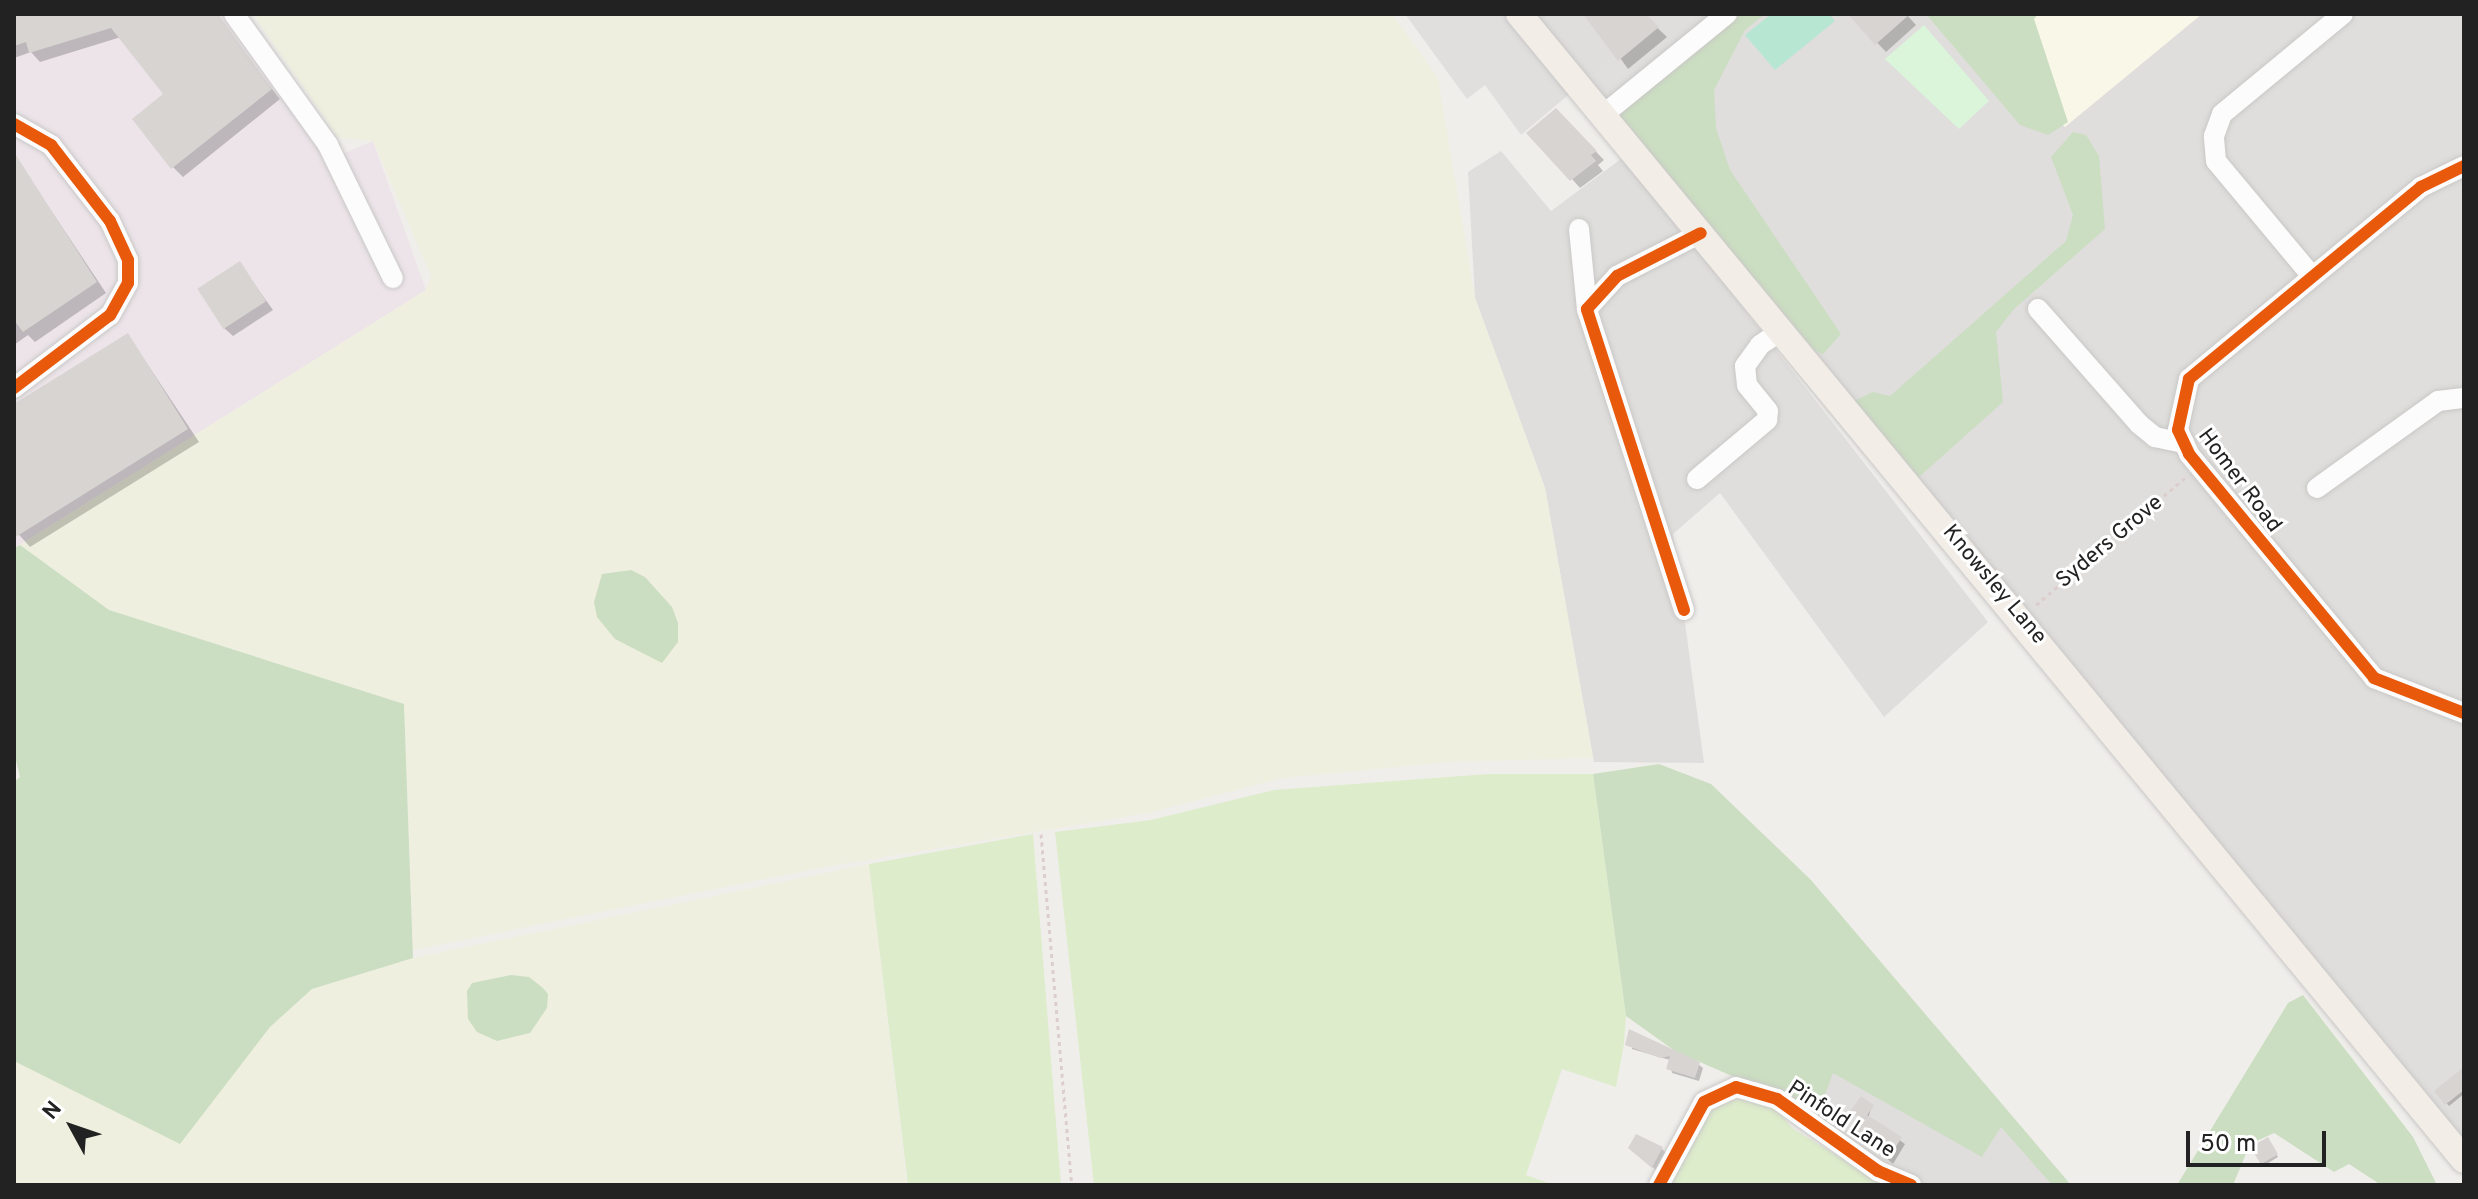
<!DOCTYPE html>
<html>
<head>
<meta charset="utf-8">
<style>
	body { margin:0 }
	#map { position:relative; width:2478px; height:1199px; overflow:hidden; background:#f0eeeb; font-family:Overpass,sans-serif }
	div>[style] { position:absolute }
	.residential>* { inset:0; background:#dfdedc }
	.industrial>* { inset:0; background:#ede4e9 }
	.education>* { inset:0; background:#f8f7e8 }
	.farmland>* { inset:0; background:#efefdf }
	.grass>* { inset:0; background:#ddeccb }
	.forest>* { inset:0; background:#cbdec1 }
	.park>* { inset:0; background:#daf5da }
	.pitch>* { inset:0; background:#b7e6d2 }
	.parking>* { inset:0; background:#e0dfde }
	.shadow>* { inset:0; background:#0003 }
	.building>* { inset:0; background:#d7d4d2; transform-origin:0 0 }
	.path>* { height:3px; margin-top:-1.5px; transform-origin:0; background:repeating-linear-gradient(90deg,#dccecd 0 4px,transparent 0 8px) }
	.roads { filter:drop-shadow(0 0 2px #c9c8c7) drop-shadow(0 0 2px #c9c8c7) }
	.minor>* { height:20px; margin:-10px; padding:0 10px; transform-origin:10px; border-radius:10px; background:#fdfcfc }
	.major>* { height:26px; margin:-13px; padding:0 13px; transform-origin:13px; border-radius:13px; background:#f3ede7 }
	.cycleway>* { height:12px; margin:-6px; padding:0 6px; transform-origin:6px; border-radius:6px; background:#e8590c }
	span { translate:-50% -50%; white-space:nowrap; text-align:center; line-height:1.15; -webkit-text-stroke:6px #fff; paint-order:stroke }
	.street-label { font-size:22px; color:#222 }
	.frame { position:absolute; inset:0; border:16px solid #222; pointer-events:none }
	.north { position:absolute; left:32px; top:1087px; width:80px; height:80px; -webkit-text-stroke:6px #fff; paint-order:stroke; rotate:310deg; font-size:22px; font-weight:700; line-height:32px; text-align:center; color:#222 }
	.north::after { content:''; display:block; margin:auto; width:28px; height:36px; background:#222; clip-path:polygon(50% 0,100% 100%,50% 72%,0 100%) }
	.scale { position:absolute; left:2186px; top:1131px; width:140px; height:36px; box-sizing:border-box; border:4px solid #222; border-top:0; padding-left:10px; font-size:24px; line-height:28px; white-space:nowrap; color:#222; -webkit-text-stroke:6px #fff; paint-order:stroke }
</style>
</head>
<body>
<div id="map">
	<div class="residential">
		<i style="clip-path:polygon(1534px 14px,2464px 14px,2464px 1138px,2456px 1131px)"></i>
		<i style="clip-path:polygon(1501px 151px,1551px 211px,1625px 156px,1988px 622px,1884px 717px,1720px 493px,1673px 534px,1704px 763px,1594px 762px,1545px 488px,1475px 298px,1468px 172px)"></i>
		<i style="clip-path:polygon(1832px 1072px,1982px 1156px,2001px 1126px,2052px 1185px,1924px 1185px,1883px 1168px,1815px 1120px)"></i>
	</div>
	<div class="industrial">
		<i style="clip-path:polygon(14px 14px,229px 14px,309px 119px,324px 162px,373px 141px,426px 290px,14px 548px)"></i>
	</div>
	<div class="education">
		<i style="clip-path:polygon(2017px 14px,2202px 14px,2065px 127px,2019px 88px)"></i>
	</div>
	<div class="farmland">
		<i style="clip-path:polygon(evenodd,253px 14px,1392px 14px,1438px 78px,1475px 298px,1545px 488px,1593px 758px,1448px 762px,1283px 778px,1148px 813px,820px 868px,413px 950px,404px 704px,109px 610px,20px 545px,426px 290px,431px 276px,373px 141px,338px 137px,253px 14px,614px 571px,635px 653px,602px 574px,614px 571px)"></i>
		<i style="clip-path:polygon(869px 864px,907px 1185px,14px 1185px,14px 1061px,180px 1143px,270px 1027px,312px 989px,413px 958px)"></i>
	</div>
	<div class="grass">
		<i style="clip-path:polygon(1488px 774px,1593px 774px,1626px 1016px,1624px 1044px,1616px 1087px,1562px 1069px,1526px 1175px,1554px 1185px,1094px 1185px,1055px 832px,1151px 820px,1274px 790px)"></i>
		<i style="clip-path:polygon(1033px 834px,1061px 1185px,908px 1185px,869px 864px)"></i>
		<i style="clip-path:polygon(1748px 1098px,1771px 1103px,1792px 1128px,1885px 1185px,1671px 1185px,1713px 1103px)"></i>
	</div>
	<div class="forest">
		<i style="clip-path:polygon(1741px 14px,1765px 14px,1745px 30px,1714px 90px,1716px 128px,1730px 170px,1841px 334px,1823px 354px,1815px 351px,1618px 115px)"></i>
		<i style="clip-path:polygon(1926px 14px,2038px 14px,2034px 19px,2068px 122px,2048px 135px,2020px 125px)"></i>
		<i style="clip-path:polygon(2073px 132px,2086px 135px,2099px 156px,2105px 229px,2014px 309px,1996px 332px,2003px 402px,1919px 477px,1854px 401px,1873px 392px,1890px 396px,2066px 241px,2073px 215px,2051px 157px)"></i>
		<i style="clip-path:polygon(20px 545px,109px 610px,404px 704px,413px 958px,312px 989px,270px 1027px,180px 1144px,14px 1061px,14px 782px,20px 777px,14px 752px,14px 548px)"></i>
		<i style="clip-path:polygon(631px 570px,645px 577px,672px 607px,678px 623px,678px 642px,662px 663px,615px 639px,597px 617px,594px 602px,602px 574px)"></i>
		<i style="clip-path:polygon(1659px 764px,1711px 784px,1811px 880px,2071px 1185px,2052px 1185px,2001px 1127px,1982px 1157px,1833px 1073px,1818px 1114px,1675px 1051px,1626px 1016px,1593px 774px)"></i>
		<i style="clip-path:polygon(511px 975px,529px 977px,543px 988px,548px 994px,547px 1008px,530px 1033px,497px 1041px,477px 1032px,468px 1019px,467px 991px,472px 983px)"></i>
		<i style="clip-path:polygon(2303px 995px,2413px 1137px,2437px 1185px,2381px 1185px,2349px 1164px,2334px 1172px,2274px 1133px,2250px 1144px,2233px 1185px,2177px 1185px,2288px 1003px)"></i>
	</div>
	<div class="park">
		<i style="clip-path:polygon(1924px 25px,1989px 101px,1959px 129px,1885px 59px)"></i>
	</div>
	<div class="pitch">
		<i style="clip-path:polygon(1771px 14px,1829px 14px,1835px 21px,1775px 70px,1745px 35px)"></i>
	</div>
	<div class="parking">
		<i style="clip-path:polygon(1405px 14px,1506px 14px,1573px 91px,1521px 135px,1485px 85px,1467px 99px)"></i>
		<i style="clip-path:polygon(1613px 56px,1639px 76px,1615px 96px,1595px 72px)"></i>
	</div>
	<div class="shadow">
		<i style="clip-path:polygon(14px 14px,214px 14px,280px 99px,183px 177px,173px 167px,166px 94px,121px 37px,40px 62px,31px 52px,14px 58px)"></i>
		<i style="clip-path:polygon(1589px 14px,1645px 16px,1667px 37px,1628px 69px)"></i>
		<i style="clip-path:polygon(1850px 14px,1906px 14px,1916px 25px,1886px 52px)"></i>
		<i style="clip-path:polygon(1556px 110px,1604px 160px,1598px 165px,1603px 171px,1580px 188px,1572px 179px)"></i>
		<i style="clip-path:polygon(20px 164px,106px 293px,35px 342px,28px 335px,14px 345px,14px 168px)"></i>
		<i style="clip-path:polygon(240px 264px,273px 310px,233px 336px,224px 328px)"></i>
		<i style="clip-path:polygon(128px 335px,199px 442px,30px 547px,14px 529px,14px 407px)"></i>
		<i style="clip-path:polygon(1631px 1031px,1698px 1064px,1703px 1068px,1699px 1081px,1672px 1073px,1670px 1060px,1632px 1049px)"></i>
		<i style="clip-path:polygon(2464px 1070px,2464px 1094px,2449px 1106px,2437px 1092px)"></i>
		<i style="clip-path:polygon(1872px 1106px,1868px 1118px,1905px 1144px,1893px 1164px,1858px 1133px,1866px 1120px,1856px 1113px)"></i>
		<i style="clip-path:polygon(2270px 1142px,2278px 1157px,2265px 1165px,2263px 1162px)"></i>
		<i style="clip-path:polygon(1662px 1149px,1667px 1154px,1658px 1172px,1637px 1153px)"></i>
	</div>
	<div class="building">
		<i style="clip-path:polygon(14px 14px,218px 14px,272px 89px,171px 169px,132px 119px,163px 94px,111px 28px,29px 53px,26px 42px,14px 46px)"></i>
		<i style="clip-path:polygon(1583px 14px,1646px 14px,1659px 27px,1618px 61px)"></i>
		<i style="clip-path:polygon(1848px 14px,1910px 14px,1875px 45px)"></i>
		<i style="clip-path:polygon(1556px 108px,1597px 151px,1591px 155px,1596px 161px,1570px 181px,1526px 133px)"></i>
		<i style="clip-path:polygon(14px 152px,97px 282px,23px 332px,14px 320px)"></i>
		<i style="left:240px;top:261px;width:48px;height:51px;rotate:57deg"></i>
		<i style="clip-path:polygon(128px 333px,188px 429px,14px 538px,14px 404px)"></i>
		<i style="clip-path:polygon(1629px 1029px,1700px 1062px,1695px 1078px,1666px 1069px,1670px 1056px,1660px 1058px,1625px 1045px)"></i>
		<i style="clip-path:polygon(2464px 1067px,2464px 1090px,2445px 1105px,2434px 1091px)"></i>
		<i style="left:1861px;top:1096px;width:16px;height:19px;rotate:35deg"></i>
		<i style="clip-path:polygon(1867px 1115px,1902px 1137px,1887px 1161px,1856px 1133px)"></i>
		<i style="clip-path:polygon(1636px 1134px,1663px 1147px,1652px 1168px,1628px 1148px)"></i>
		<i style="left:2268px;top:1137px;width:20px;height:20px;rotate:60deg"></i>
	</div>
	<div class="path">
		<i style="left:2036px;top:605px;width:197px;rotate:-40.5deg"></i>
		<i style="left:1041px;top:834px;width:352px;rotate:85deg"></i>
	</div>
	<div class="roads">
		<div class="minor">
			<i style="left:234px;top:14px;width:161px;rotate:54.3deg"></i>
			<i style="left:328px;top:145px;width:148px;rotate:64deg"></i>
			<i style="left:1603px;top:115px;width:160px;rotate:-39.2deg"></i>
			<i style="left:14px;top:124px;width:43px;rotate:29.6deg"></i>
			<i style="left:51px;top:145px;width:96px;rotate:52.2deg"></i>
			<i style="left:110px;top:221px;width:43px;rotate:65.2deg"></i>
			<i style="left:128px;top:260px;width:23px;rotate:90deg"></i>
			<i style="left:128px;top:283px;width:37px;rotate:119deg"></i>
			<i style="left:110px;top:315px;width:121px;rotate:142.8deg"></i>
			<i style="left:2464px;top:166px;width:48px;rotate:154deg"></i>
			<i style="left:2421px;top:187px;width:301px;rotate:140.4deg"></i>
			<i style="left:2189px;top:379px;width:52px;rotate:102.2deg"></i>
			<i style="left:2178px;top:430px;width:26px;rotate:65deg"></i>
			<i style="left:2189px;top:454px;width:291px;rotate:50.4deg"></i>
			<i style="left:2374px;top:678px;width:97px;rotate:21.3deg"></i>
			<i style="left:1579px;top:229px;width:80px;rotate:84.3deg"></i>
			<i style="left:2311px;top:275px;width:148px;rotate:-129.8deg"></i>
			<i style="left:2216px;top:161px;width:25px;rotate:-95deg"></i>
			<i style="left:2214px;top:136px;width:23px;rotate:-70deg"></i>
			<i style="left:2222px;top:114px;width:157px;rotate:-39.6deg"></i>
			<i style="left:2038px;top:309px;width:153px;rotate:48.7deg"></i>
			<i style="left:2139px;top:424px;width:21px;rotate:39deg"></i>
			<i style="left:2155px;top:437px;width:30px;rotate:12deg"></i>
			<i style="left:1697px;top:479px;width:92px;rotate:-40.1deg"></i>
			<i style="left:1767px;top:420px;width:9px;rotate:-84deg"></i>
			<i style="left:1768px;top:411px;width:33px;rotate:-129deg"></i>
			<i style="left:1747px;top:385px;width:19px;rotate:-96deg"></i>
			<i style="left:1745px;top:366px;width:26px;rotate:-54deg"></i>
			<i style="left:1760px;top:345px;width:27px;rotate:-34deg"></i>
			<i style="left:2317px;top:488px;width:149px;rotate:-35.7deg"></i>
			<i style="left:2438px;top:401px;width:26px;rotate:-7deg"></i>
			<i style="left:1684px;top:610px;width:316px;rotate:-107.9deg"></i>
			<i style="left:1587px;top:309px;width:45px;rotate:-47.7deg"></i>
			<i style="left:1617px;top:276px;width:94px;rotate:-27.1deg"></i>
			<i style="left:1659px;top:1185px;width:94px;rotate:-61.5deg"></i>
			<i style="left:1704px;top:1102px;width:35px;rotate:-25deg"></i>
			<i style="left:1736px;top:1087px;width:43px;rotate:16.3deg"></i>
			<i style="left:1777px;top:1099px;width:124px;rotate:35.5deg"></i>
			<i style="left:1878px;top:1171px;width:36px;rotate:23deg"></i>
		</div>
		<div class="major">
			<i style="left:1519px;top:14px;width:1485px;rotate:50.49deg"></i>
		</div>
	</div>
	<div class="cycleway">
		<i style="left:14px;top:124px;width:43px;rotate:29.6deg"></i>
		<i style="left:51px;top:145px;width:96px;rotate:52.2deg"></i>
		<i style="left:110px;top:221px;width:43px;rotate:65.2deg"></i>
		<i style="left:128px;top:260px;width:23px;rotate:90deg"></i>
		<i style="left:128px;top:283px;width:37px;rotate:119deg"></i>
		<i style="left:110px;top:315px;width:121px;rotate:142.8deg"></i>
		<i style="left:2464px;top:166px;width:48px;rotate:154deg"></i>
		<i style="left:2421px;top:187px;width:301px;rotate:140.4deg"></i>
		<i style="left:2189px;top:379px;width:52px;rotate:102.2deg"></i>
		<i style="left:2178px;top:430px;width:26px;rotate:65deg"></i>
		<i style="left:2189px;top:454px;width:291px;rotate:50.4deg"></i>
		<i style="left:2374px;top:678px;width:97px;rotate:21.3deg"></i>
		<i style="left:1684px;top:610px;width:316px;rotate:-107.9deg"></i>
		<i style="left:1587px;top:309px;width:45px;rotate:-47.7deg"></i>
		<i style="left:1617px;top:276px;width:94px;rotate:-27.1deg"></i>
		<i style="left:1659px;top:1185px;width:94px;rotate:-61.5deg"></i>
		<i style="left:1704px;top:1102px;width:35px;rotate:-25deg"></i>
		<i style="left:1736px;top:1087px;width:43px;rotate:16.3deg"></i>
		<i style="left:1777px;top:1099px;width:124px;rotate:35.5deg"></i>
		<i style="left:1878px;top:1171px;width:36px;rotate:23deg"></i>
	</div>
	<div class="street-label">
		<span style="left:2239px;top:481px;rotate:53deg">Homer Road</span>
		<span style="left:2110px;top:542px;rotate:-40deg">Syders Grove</span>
		<span style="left:1994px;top:585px;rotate:50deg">Knowsley Lane</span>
		<span style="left:1841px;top:1120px;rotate:33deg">Pinfold Lane</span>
	</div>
	<div class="frame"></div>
	<div class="north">N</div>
	<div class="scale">50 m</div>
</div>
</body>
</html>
